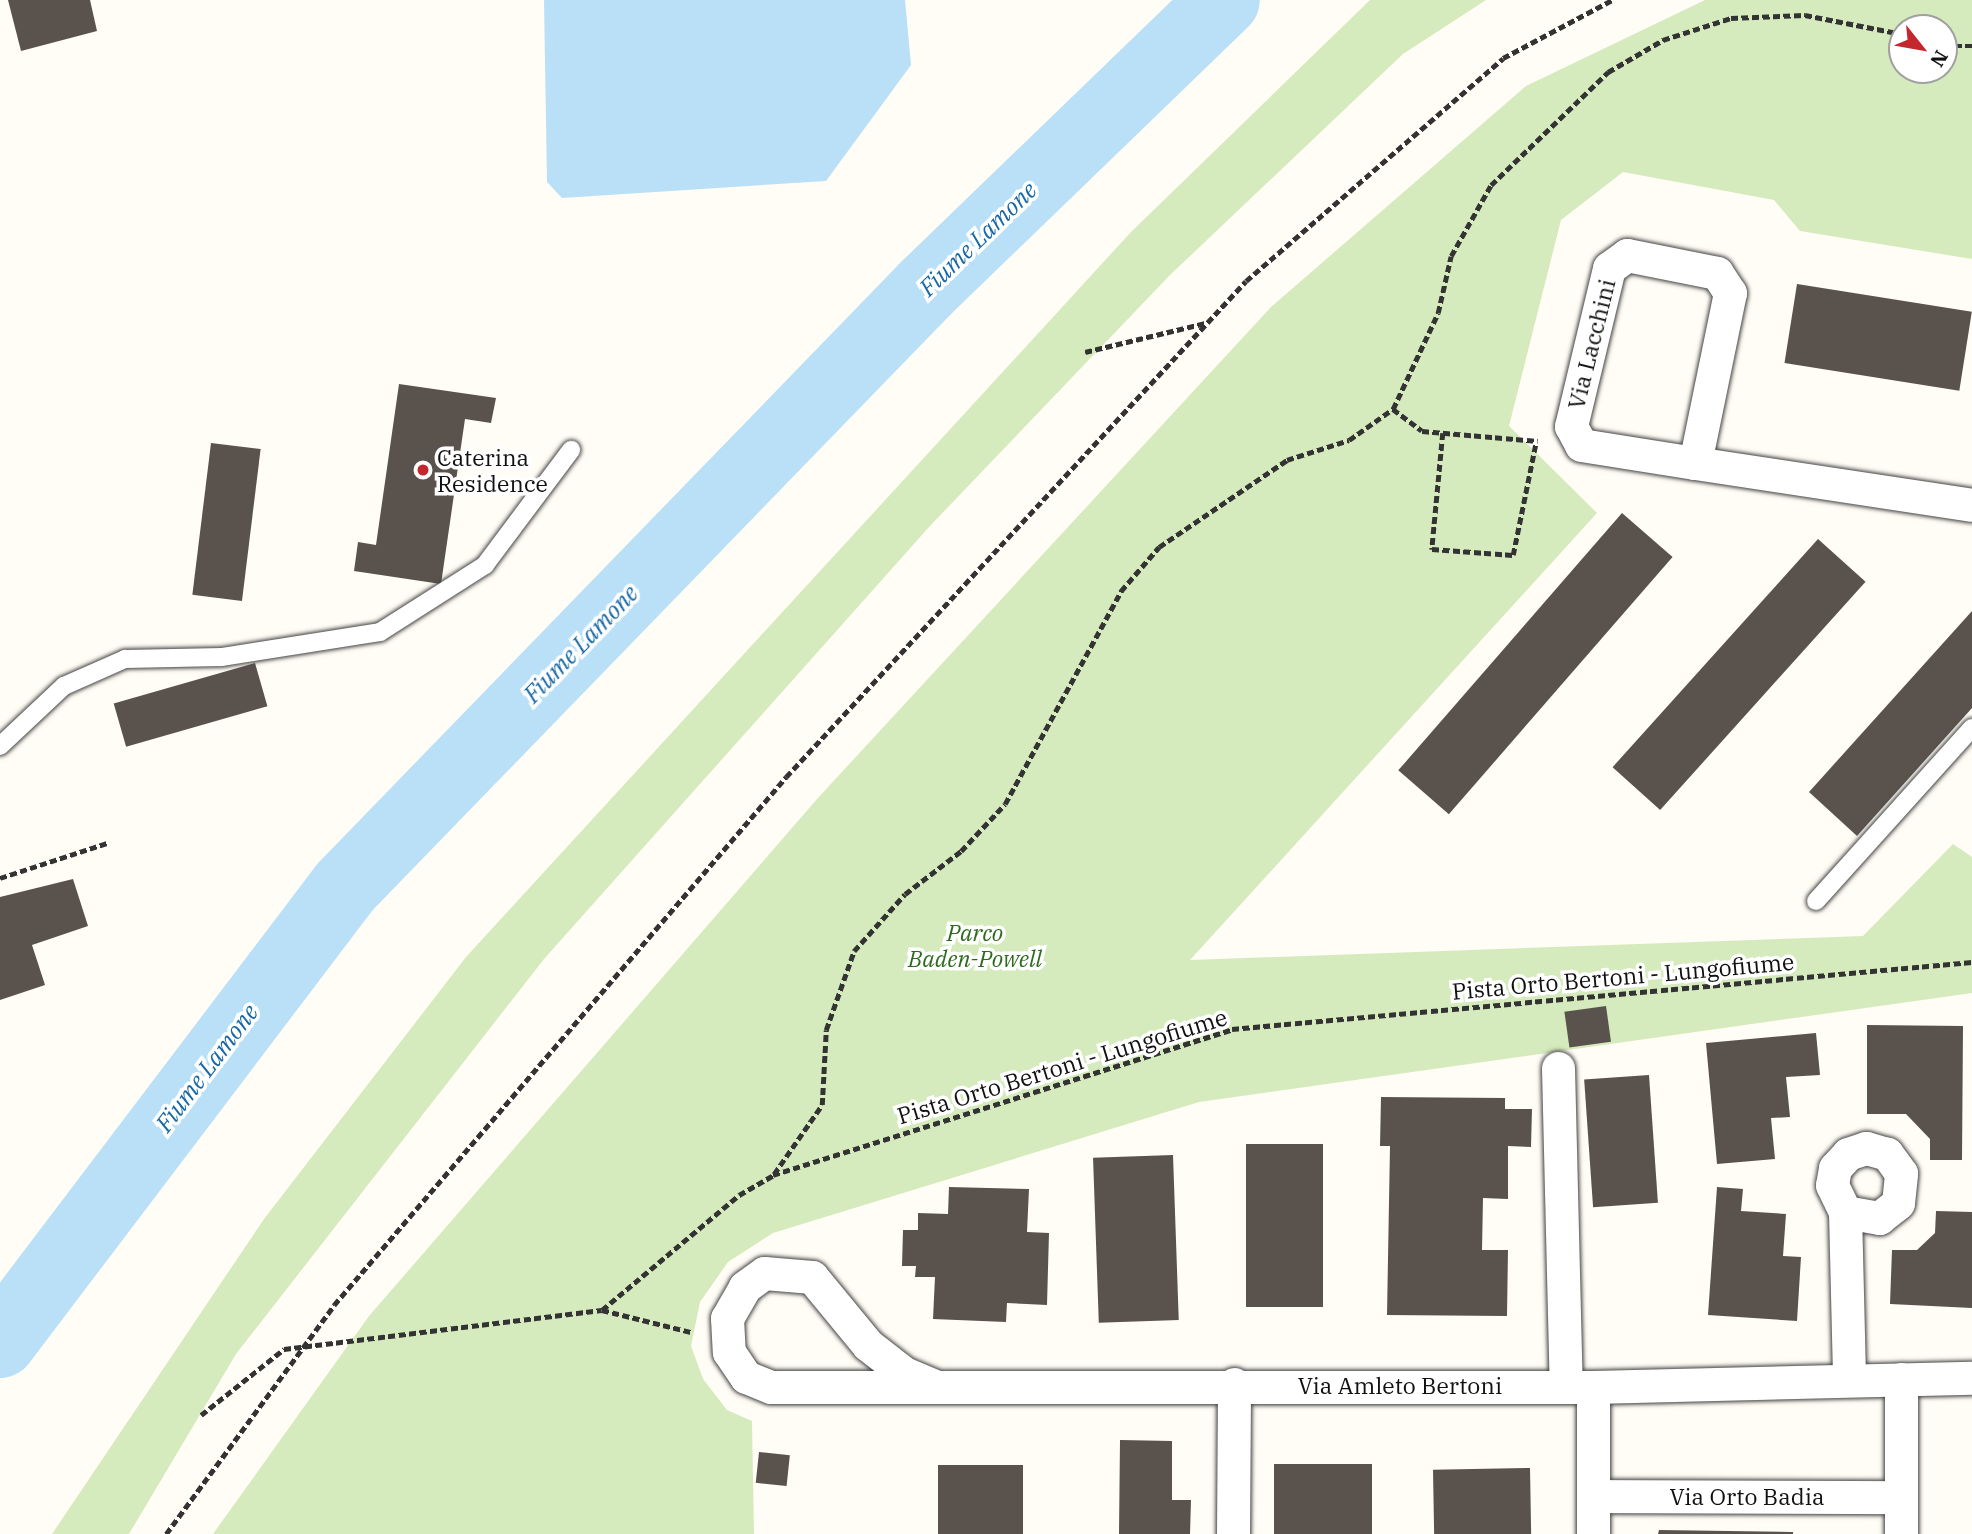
<!DOCTYPE html>
<html>
<head>
<meta charset="utf-8">
<style>
	body { margin:0 }
	#map { position:relative; width:1972px; height:1534px; overflow:hidden; background:#fffdf5; font-family:"IBM Plex Serif",serif }
	div>[style] { position:absolute }
	.green>* { inset:0; background:#d5ebbd }
	.water>* { inset:0; background:#b9e0f7 }
	.river>* { height:72px; margin:-36px; padding:0 36px; transform-origin:36px; border-radius:36px; background:#b9e0f7 }
	.building>* { inset:0; background:#5a524d; transform-origin:0 0 }
	.path>* { height:4.5px; margin-top:-2.25px; transform-origin:0; background:repeating-linear-gradient(90deg,#333 0 7px,transparent 0 10.5px) }
	.roads { filter:drop-shadow(0 0 2px #444) drop-shadow(0 0 2px #444) }
	.service>* { height:18px; margin:-9px; padding:0 9px; transform-origin:9px; border-radius:9px; background:#fff }
	.minor>* { height:33px; margin:-16.5px; padding:0 16.5px; transform-origin:16.5px; border-radius:16.5px; background:#fff }
	.dots>* { width:19px; height:19px; translate:-50% -50%; box-sizing:border-box; border:4px solid #fff; border-radius:50% }
	span { translate:-50% -50%; white-space:nowrap; text-align:center; line-height:1.15; -webkit-text-stroke:7px #fff; paint-order:stroke }
	.street-label { font-size:23px; color:#111 }
	.poi-label { font-size:23px; color:#111 }
	.left { translate:0 -50%; text-align:left }
	.park-label { font-size:23px; color:#2f6b1f; font-style:italic }
	.water-label { font-size:24px; color:#1768a6; font-style:italic }
	.north { position:absolute; left:1888px; top:14px; width:70px; height:70px; box-sizing:border-box; background:#fff; border:2px solid #a0a0a0; border-radius:50%; rotate:121deg; font-size:19px; font-weight:700; line-height:28px; text-align:center; color:#111 }
	.north::after { content:''; display:block; margin:auto; width:24px; height:32px; background:#c4262e; clip-path:polygon(50% 0,100% 100%,50% 72%,0 100%) }
</style>
</head>
<body>
<div id="map">
	<div class="green">
		<i style="clip-path:polygon(1370px 0,1486px 0,1403px 54px,1170px 275px,929px 527px,544px 959px,236px 1354px,129px 1534px,52px 1534px,264px 1219px,466px 957px,1131px 232px)"></i>
		<i style="clip-path:polygon(evenodd,1705px 0,1972px 0,1972px 259px,1800px 231px,1774px 200px,1623px 172px,1561px 220px,1509px 426px,1597px 513px,1190px 960px,1863px 936px,1953px 844px,1972px 857px,1972px 993px,1199px 1102px,773px 1233px,728px 1262px,700px 1302px,691px 1346px,703px 1379px,727px 1410px,752px 1421px,754px 1534px,213px 1534px,369px 1316px,817px 799px,1271px 307px,1526px 86px,1705px 0,1902px 28px,1944px 28px,1944px 70px,1902px 70px,1902px 28px)"></i>
	</div>
	<div class="water">
		<i style="clip-path:polygon(544px 0,905px 0,911px 65px,826px 181px,562px 198px,547px 182px)"></i>
	</div>
	<div class="river">
		<i style="left:0;top:1342px;width:571px;rotate:-52.83deg"></i>
		<i style="left:345px;top:887px;width:834px;rotate:-45.87deg"></i>
		<i style="left:926px;top:288px;width:414px;rotate:-44deg"></i>
	</div>
	<div class="building">
		<i style="clip-path:polygon(8px 0,90px 0,97px 31px,21px 51px)"></i>
		<i style="left:1797px;top:284px;width:177px;height:80px;rotate:9deg"></i>
		<i style="clip-path:polygon(399px 384px,496px 398px,491px 423px,465px 419px,441px 584px,354px 571px,358px 542px,376px 545px)"></i>
		<i style="left:211px;top:443px;width:50px;height:153px;rotate:7deg"></i>
		<i style="left:1622px;top:513px;width:67px;height:341px;rotate:41deg"></i>
		<i style="left:1818px;top:539px;width:64px;height:307px;rotate:42deg"></i>
		<i style="clip-path:polygon(1972px 611px,1972px 708px,1857px 836px,1809px 792px)"></i>
		<i style="left:255px;top:663px;width:45px;height:147px;rotate:74deg"></i>
		<i style="clip-path:polygon(73px 879px,88px 926px,32px 945px,45px 985px,0 1000px,0 897px)"></i>
		<i style="left:1606px;top:1006px;width:36px;height:42px;rotate:82deg"></i>
		<i style="clip-path:polygon(1867px 1025px,1963px 1026px,1962px 1160px,1930px 1160px,1930px 1139px,1906px 1114px,1867px 1114px)"></i>
		<i style="clip-path:polygon(1816px 1033px,1820px 1075px,1786px 1077px,1790px 1117px,1771px 1118px,1775px 1159px,1717px 1164px,1706px 1043px)"></i>
		<i style="left:1649px;top:1075px;width:128px;height:65px;rotate:86deg"></i>
		<i style="clip-path:polygon(1381px 1097px,1505px 1098px,1505px 1109px,1532px 1109px,1531px 1147px,1508px 1146px,1508px 1199px,1483px 1198px,1482px 1250px,1508px 1250px,1507px 1316px,1387px 1315px,1390px 1146px,1380px 1146px)"></i>
		<i style="left:1323px;top:1144px;width:163px;height:77px;rotate:90deg"></i>
		<i style="left:1173px;top:1155px;width:165px;height:80px;rotate:88deg"></i>
		<i style="clip-path:polygon(949px 1187px,1029px 1189px,1027px 1232px,1049px 1233px,1047px 1305px,1007px 1303px,1006px 1322px,933px 1319px,935px 1277px,915px 1277px,916px 1266px,902px 1266px,903px 1230px,918px 1230px,918px 1213px,948px 1214px)"></i>
		<i style="clip-path:polygon(1717px 1187px,1743px 1189px,1741px 1211px,1786px 1214px,1783px 1256px,1801px 1257px,1797px 1321px,1708px 1315px)"></i>
		<i style="clip-path:polygon(1936px 1211px,1972px 1212px,1972px 1308px,1890px 1304px,1892px 1250px,1917px 1250px,1935px 1233px)"></i>
		<i style="clip-path:polygon(1120px 1440px,1172px 1441px,1172px 1500px,1191px 1500px,1190px 1534px,1119px 1534px)"></i>
		<i style="left:759px;top:1452px;width:31px;height:31px;rotate:6deg"></i>
		<i style="left:1274px;top:1464px;width:98px;height:70px"></i>
		<i style="left:938px;top:1465px;width:85px;height:69px"></i>
		<i style="left:1530px;top:1468px;width:66px;height:97px;rotate:89deg"></i>
		<i style="clip-path:polygon(1659px 1530px,1793px 1532px,1793px 1534px,1658px 1534px)"></i>
	</div>
	<div class="path">
		<i style="left:1944px;top:46px;width:28px"></i>
		<i style="left:1085px;top:352px;width:124px;rotate:-13.5deg"></i>
		<i style="left:1393px;top:409px;width:36px;rotate:37deg"></i>
		<i style="left:1422px;top:431px;width:116px;rotate:4.9deg"></i>
		<i style="left:1443px;top:433px;width:117px;rotate:95.4deg"></i>
		<i style="left:1432px;top:549px;width:81px;rotate:4.2deg"></i>
		<i style="left:1513px;top:555px;width:115px;rotate:-78.5deg"></i>
		<i style="left:0;top:878px;width:113px;rotate:-18.1deg"></i>
		<i style="left:774px;top:1174px;width:84px;rotate:-55.2deg"></i>
		<i style="left:822px;top:1105px;width:75px;rotate:-86.9deg"></i>
		<i style="left:826px;top:1030px;width:84px;rotate:-70.5deg"></i>
		<i style="left:854px;top:951px;width:76px;rotate:-48.2deg"></i>
		<i style="left:905px;top:894px;width:71px;rotate:-37.5deg"></i>
		<i style="left:961px;top:851px;width:64px;rotate:-46.9deg"></i>
		<i style="left:1005px;top:804px;width:243px;rotate:-61.4deg"></i>
		<i style="left:1121px;top:591px;width:58px;rotate:-49.2deg"></i>
		<i style="left:1159px;top:547px;width:155px;rotate:-34.2deg"></i>
		<i style="left:1287px;top:460px;width:65px;rotate:-17.9deg"></i>
		<i style="left:1349px;top:440px;width:54px;rotate:-35.2deg"></i>
		<i style="left:1393px;top:409px;width:106px;rotate:-64.9deg"></i>
		<i style="left:1438px;top:313px;width:58px;rotate:-77.2deg"></i>
		<i style="left:1451px;top:256px;width:81px;rotate:-60.6deg"></i>
		<i style="left:1491px;top:185px;width:163px;rotate:-44deg"></i>
		<i style="left:1608px;top:72px;width:64px;rotate:-30.2deg"></i>
		<i style="left:1663px;top:40px;width:71px;rotate:-17.9deg"></i>
		<i style="left:1731px;top:18px;width:74px;rotate:-2.3deg"></i>
		<i style="left:1805px;top:15px;width:99px;rotate:11.1deg"></i>
		<i style="left:602px;top:1310px;width:92px;rotate:13.9deg"></i>
		<i style="left:201px;top:1415px;width:106px;rotate:-38.5deg"></i>
		<i style="left:284px;top:1349px;width:320px;rotate:-7deg"></i>
		<i style="left:602px;top:1310px;width:179px;rotate:-40deg"></i>
		<i style="left:739px;top:1195px;width:39px;rotate:-30deg"></i>
		<i style="left:773px;top:1175px;width:482px;rotate:-17.6deg"></i>
		<i style="left:1232px;top:1029px;width:743px;rotate:-5.17deg"></i>
		<i style="left:166px;top:1534px;width:284px;rotate:-53.7deg"></i>
		<i style="left:334px;top:1305px;width:695px;rotate:-49.43deg"></i>
		<i style="left:786px;top:777px;width:676px;rotate:-47.16deg"></i>
		<i style="left:1246px;top:281px;width:340px;rotate:-40.9deg"></i>
		<i style="left:1503px;top:58px;width:123px;rotate:-28deg"></i>
	</div>
	<div class="roads">
		<div class="service">
			<i style="left:0;top:746px;width:88px;rotate:-43.2deg"></i>
			<i style="left:64px;top:686px;width:67px;rotate:-23.9deg"></i>
			<i style="left:125px;top:659px;width:97px;rotate:-1.2deg"></i>
			<i style="left:222px;top:657px;width:160px;rotate:-9deg"></i>
			<i style="left:380px;top:632px;width:125px;rotate:-32.5deg"></i>
			<i style="left:485px;top:565px;width:144px;rotate:-53.2deg"></i>
			<i style="left:1816px;top:901px;width:233px;rotate:-48deg"></i>
		</div>
		<div class="minor">
			<i style="left:1695px;top:463px;width:174px;rotate:-78.4deg"></i>
			<i style="left:1730px;top:293px;width:24px;rotate:-123deg"></i>
			<i style="left:1717px;top:273px;width:92px;rotate:-168.7deg"></i>
			<i style="left:1627px;top:255px;width:22px;rotate:144deg"></i>
			<i style="left:1609px;top:268px;width:163px;rotate:103.5deg"></i>
			<i style="left:1571px;top:426px;width:21px;rotate:62deg"></i>
			<i style="left:1581px;top:445px;width:115px;rotate:9deg"></i>
			<i style="left:1695px;top:463px;width:280px;rotate:8.6deg"></i>
			<i style="left:1558px;top:1068px;width:318px;rotate:88.6deg"></i>
			<i style="left:1845px;top:1212px;width:35px;rotate:10deg"></i>
			<i style="left:1879px;top:1218px;width:24px;rotate:-38deg"></i>
			<i style="left:1898px;top:1203px;width:30px;rotate:-84deg"></i>
			<i style="left:1901px;top:1173px;width:24px;rotate:-126deg"></i>
			<i style="left:1887px;top:1154px;width:22px;rotate:-164deg"></i>
			<i style="left:1866px;top:1148px;width:19px;rotate:162deg"></i>
			<i style="left:1848px;top:1154px;width:19px;rotate:133deg"></i>
			<i style="left:1835px;top:1168px;width:17px;rotate:100deg"></i>
			<i style="left:1832px;top:1185px;width:30px;rotate:64deg"></i>
			<i style="left:1845px;top:1212px;width:166px;rotate:88.6deg"></i>
			<i style="left:937px;top:1387px;width:36px;rotate:-157deg"></i>
			<i style="left:904px;top:1373px;width:46px;rotate:-142.1deg"></i>
			<i style="left:868px;top:1345px;width:88px;rotate:-129.5deg"></i>
			<i style="left:812px;top:1277px;width:48px;rotate:-175.2deg"></i>
			<i style="left:764px;top:1273px;width:24px;rotate:144deg"></i>
			<i style="left:745px;top:1287px;width:36px;rotate:120deg"></i>
			<i style="left:727px;top:1318px;width:34px;rotate:87deg"></i>
			<i style="left:729px;top:1352px;width:30px;rotate:56deg"></i>
			<i style="left:746px;top:1377px;width:27px;rotate:22deg"></i>
			<i style="left:771px;top:1387px;width:822px"></i>
			<i style="left:1593px;top:1387px;width:379px;rotate:-1.4deg"></i>
			<i style="left:1593px;top:1387px;width:147px;rotate:90deg"></i>
			<i style="left:1594px;top:1496px;width:307px;rotate:0.2deg"></i>
			<i style="left:1233px;top:1534px;width:150px;rotate:-89.6deg"></i>
			<i style="left:1901px;top:1534px;width:155px;rotate:-90deg"></i>
		</div>
	</div>
	<div class="dots">
		<i style="left:423px;top:470px;background:#c4262e"></i>
	</div>
	<div class="street-label">
		<span style="left:1591px;top:344px;rotate:-76deg">Via Lacchini</span>
		<span style="left:1623px;top:976px;rotate:-5deg">Pista Orto Bertoni - Lungofiume</span>
		<span style="left:1062px;top:1066px;rotate:-17deg">Pista Orto Bertoni - Lungofiume</span>
		<span style="left:1400px;top:1385px">Via Amleto Bertoni</span>
		<span style="left:1747px;top:1496px">Via Orto Badia</span>
	</div>
	<div class="poi-label">
		<span class="left" style="left:437px;top:470px">Caterina<br>Residence</span>
	</div>
	<div class="park-label">
		<span style="left:975px;top:945px">Parco<br>Baden-Powell</span>
	</div>
	<div class="water-label">
		<span style="left:978px;top:239px;rotate:-44deg">Fiume Lamone</span>
		<span style="left:581px;top:644px;rotate:-46deg">Fiume Lamone</span>
		<span style="left:207px;top:1068px;rotate:-53deg">Fiume Lamone</span>
	</div>
	<div class="north">N</div>
</div>
</body>
</html>
